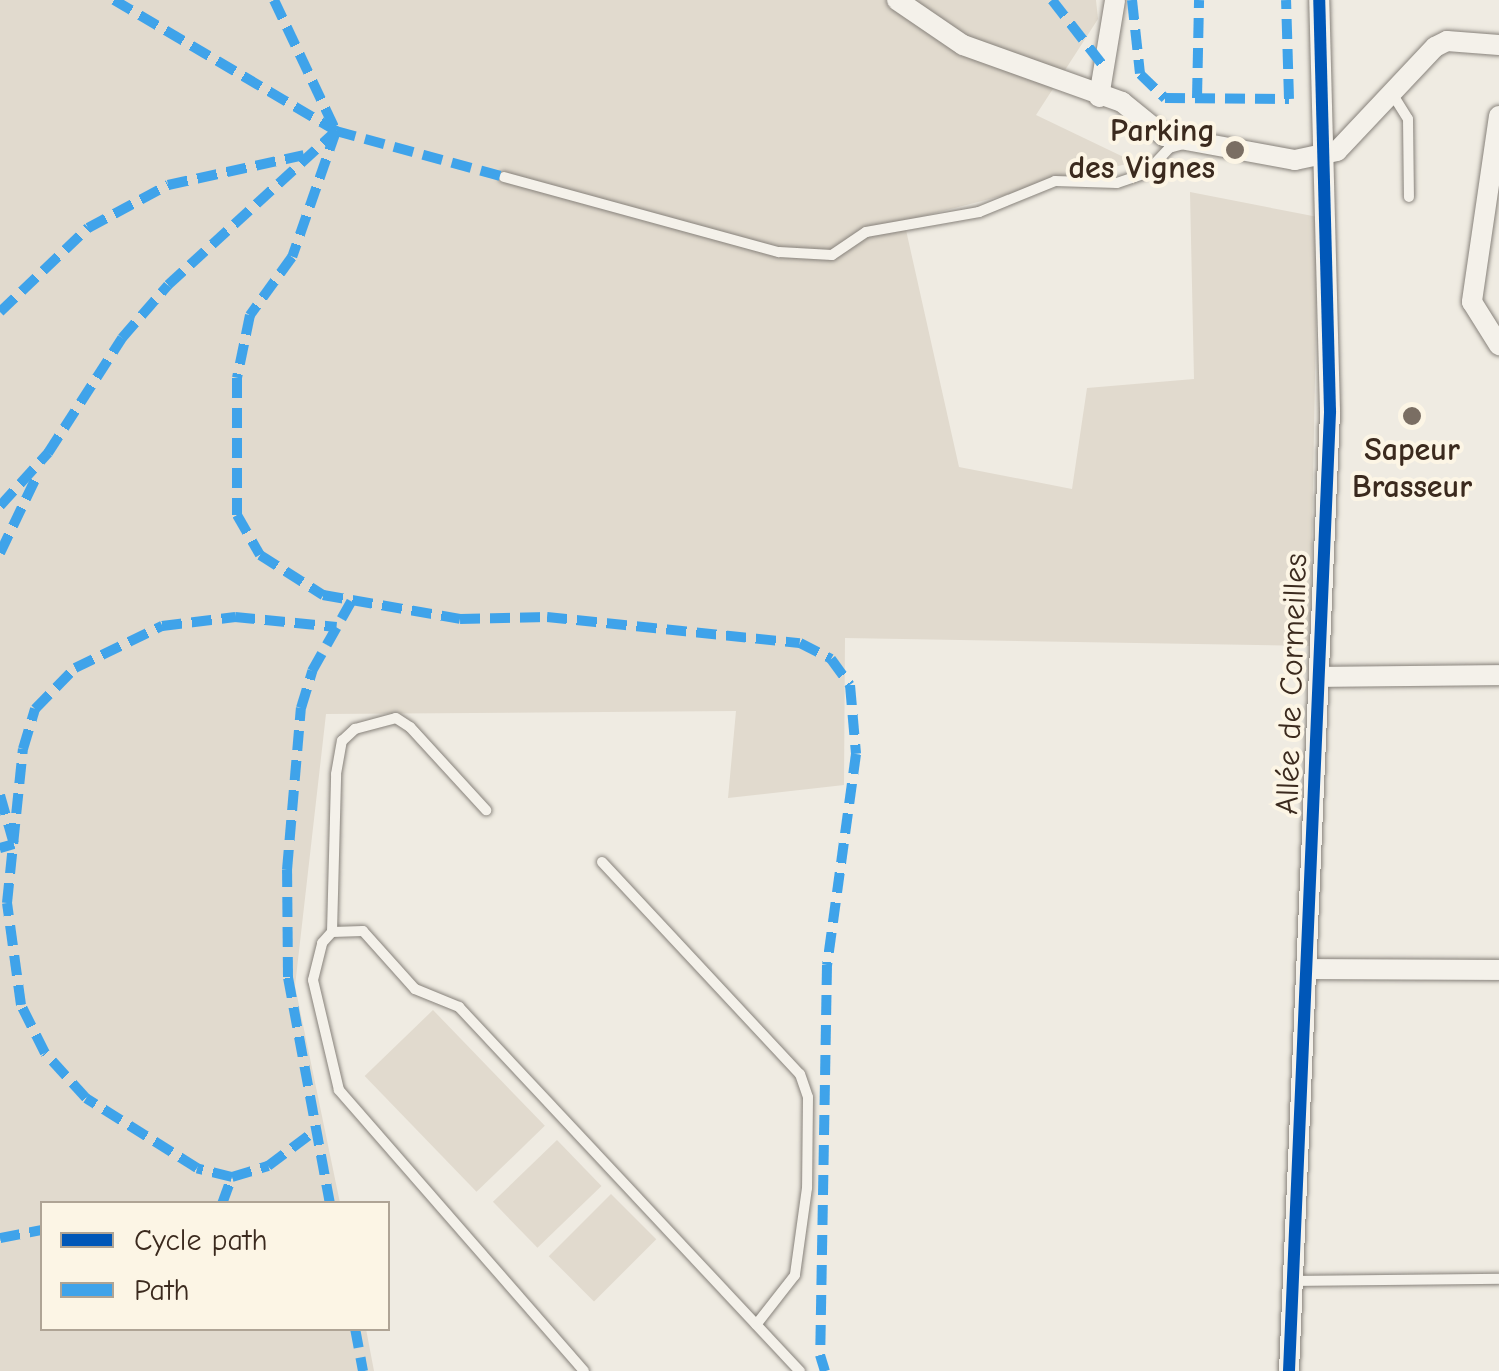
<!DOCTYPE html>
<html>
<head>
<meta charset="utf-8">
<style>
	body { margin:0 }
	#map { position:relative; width:1499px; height:1371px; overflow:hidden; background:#efebe2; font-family:"Comic Neue",sans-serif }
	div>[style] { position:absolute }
	.green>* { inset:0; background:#e1dace; transform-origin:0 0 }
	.roads { filter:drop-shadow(0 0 2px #87827b) drop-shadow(0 0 2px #87827b) }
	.service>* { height:10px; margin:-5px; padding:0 5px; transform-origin:5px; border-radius:5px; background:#f4f1ea }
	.minor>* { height:20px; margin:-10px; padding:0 10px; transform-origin:10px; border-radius:10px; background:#f4f1ea }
	.quiet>* { height:10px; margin-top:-5px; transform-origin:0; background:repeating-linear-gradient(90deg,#3fa3ea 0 20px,transparent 0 30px) }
	.cycleway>* { height:12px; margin:-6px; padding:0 6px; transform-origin:6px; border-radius:6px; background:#0057b8 }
	.dots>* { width:28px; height:28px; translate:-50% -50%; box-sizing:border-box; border:5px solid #fcf5e5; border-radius:50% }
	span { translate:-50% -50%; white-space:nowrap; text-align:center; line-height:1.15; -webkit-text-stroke:8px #fcf5e5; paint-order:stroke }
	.poi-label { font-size:32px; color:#3b2a1e; font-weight:700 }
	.right { translate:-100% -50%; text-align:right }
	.street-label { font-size:32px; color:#3b2a1e }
	.legend { position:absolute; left:40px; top:1201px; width:350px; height:130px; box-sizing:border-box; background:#fcf5e5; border:2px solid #afa495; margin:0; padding:12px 18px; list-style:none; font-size:30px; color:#3b2a1e }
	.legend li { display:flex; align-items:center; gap:20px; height:50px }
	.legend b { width:50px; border:2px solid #afa495 }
</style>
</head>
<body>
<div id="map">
	<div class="green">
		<i style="clip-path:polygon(0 0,1096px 0,1098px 19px,1036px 115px,1134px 162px,904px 221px,959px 467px,1072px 489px,1087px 388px,1194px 379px,1190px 192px,1318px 217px,1310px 646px,845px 638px,844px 785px,728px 798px,736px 711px,326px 714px,295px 986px,340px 1203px,42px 1204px,42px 1328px,366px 1329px,374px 1371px,0 1371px)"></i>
		<i style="left:433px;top:1010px;width:161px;height:95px;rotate:46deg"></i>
		<i style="left:557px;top:1140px;width:64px;height:89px;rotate:46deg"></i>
		<i style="left:611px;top:1194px;width:64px;height:88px;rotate:45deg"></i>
	</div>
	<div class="roads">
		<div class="service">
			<i style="left:1393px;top:95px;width:28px;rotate:58deg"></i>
			<i style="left:1408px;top:119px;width:78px;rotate:89.3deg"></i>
			<i style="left:504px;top:177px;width:285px;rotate:15.3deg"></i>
			<i style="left:779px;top:252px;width:53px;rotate:3.2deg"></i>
			<i style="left:832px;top:255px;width:41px;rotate:-34.1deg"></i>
			<i style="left:866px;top:232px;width:115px;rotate:-10deg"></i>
			<i style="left:979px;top:212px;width:82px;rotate:-22.2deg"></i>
			<i style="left:1055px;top:181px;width:62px;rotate:1.8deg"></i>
			<i style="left:1117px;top:183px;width:31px;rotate:-19deg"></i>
			<i style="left:1146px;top:173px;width:34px;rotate:-47deg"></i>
			<i style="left:1169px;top:148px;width:15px;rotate:-16deg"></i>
			<i style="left:602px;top:862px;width:290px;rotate:47deg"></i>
			<i style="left:800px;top:1074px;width:24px;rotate:71deg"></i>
			<i style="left:808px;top:1097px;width:91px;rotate:90.6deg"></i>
			<i style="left:807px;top:1188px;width:88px;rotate:97.9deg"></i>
			<i style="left:795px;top:1275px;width:63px;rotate:128deg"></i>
			<i style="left:332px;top:932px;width:158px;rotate:-88.5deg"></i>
			<i style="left:336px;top:774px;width:34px;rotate:-80deg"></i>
			<i style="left:342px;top:741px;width:18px;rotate:-43deg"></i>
			<i style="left:355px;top:729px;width:42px;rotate:-15deg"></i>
			<i style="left:396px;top:718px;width:17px;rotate:33deg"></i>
			<i style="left:410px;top:727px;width:113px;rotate:47.5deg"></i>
			<i style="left:1295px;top:1281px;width:204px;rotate:-0.6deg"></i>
			<i style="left:584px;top:1371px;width:373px;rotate:-131.1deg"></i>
			<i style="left:339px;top:1090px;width:113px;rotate:-103.3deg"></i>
			<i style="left:313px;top:980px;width:38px;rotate:-76deg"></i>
			<i style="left:322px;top:943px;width:15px;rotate:-48deg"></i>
			<i style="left:332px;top:932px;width:31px;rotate:-2deg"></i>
			<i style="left:363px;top:931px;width:78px;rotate:48.1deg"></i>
			<i style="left:415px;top:989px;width:48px;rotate:22.2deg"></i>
			<i style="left:459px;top:1007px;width:499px;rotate:46.9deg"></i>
		</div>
		<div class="minor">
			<i style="left:897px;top:0;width:80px;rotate:34.3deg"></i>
			<i style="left:963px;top:45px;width:169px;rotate:19.7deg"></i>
			<i style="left:1122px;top:102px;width:54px;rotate:39deg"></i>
			<i style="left:1164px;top:136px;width:133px;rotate:10.4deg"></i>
			<i style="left:1295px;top:160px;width:43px;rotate:-12.1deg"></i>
			<i style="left:1337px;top:151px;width:143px;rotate:-46.7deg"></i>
			<i style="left:1435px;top:47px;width:13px;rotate:-27deg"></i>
			<i style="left:1447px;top:41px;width:52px;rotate:4.4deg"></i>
			<i style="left:1099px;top:97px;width:98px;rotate:-80.6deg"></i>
			<i style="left:1499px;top:116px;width:188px;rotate:98.3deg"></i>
			<i style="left:1472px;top:302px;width:51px;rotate:57.9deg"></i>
			<i style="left:1321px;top:677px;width:178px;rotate:-0.6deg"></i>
			<i style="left:1309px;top:969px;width:190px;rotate:0.3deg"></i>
			<i style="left:1289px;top:1371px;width:961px;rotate:-87.55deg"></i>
			<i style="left:1330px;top:411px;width:411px;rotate:-91.5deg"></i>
		</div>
	</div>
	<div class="quiet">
		<i style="left:114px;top:0;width:258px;rotate:30.5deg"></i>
		<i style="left:336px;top:131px;width:174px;rotate:15.3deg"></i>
		<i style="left:274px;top:0;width:145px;rotate:64.7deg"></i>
		<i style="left:1052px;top:0;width:86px;rotate:52.1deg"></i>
		<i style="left:1132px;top:0;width:74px;rotate:83.8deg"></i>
		<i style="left:1140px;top:74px;width:35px;rotate:44deg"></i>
		<i style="left:1165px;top:98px;width:124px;rotate:0.5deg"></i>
		<i style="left:1289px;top:99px;width:99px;rotate:-91.7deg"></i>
		<i style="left:1197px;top:98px;width:98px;rotate:-88.8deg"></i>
		<i style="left:336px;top:131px;width:133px;rotate:109.2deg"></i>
		<i style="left:292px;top:257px;width:72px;rotate:125.9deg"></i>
		<i style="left:250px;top:315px;width:64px;rotate:101.7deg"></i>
		<i style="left:237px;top:378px;width:137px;rotate:90deg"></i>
		<i style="left:237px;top:515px;width:46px;rotate:60.1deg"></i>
		<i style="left:260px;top:555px;width:75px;rotate:32.4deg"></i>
		<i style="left:323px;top:595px;width:139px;rotate:9.9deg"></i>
		<i style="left:460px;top:619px;width:87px;rotate:-1.3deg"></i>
		<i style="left:547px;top:617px;width:254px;rotate:5.9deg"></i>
		<i style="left:800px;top:643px;width:35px;rotate:27deg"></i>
		<i style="left:831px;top:659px;width:32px;rotate:54deg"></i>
		<i style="left:850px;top:685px;width:69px;rotate:85deg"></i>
		<i style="left:856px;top:754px;width:213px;rotate:97.8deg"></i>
		<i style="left:827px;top:965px;width:390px;rotate:91deg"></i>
		<i style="left:820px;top:1355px;width:17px;rotate:73deg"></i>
		<i style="left:0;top:312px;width:122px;rotate:-43.7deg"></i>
		<i style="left:88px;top:228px;width:91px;rotate:-28.3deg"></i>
		<i style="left:168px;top:185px;width:139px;rotate:-12.4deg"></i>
		<i style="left:0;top:506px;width:72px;rotate:-47.8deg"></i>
		<i style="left:48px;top:453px;width:137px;rotate:-57.2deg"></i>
		<i style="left:122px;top:338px;width:70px;rotate:-49deg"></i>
		<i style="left:168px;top:285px;width:228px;rotate:-42.5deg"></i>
		<i style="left:0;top:553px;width:81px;rotate:-64.4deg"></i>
		<i style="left:0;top:795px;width:51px;rotate:74.1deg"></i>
		<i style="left:14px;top:844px;width:15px;rotate:164deg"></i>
		<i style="left:232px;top:1177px;width:36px;rotate:-166deg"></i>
		<i style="left:197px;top:1168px;width:131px;rotate:-147.8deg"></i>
		<i style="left:86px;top:1098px;width:61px;rotate:-132.3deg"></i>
		<i style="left:45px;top:1053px;width:54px;rotate:-116.6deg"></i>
		<i style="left:21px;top:1005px;width:103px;rotate:-97.8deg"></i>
		<i style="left:7px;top:903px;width:155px;rotate:-84.1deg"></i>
		<i style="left:23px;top:749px;width:42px;rotate:-73.3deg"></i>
		<i style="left:35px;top:709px;width:57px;rotate:-45.7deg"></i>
		<i style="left:75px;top:668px;width:97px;rotate:-25.8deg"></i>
		<i style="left:162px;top:626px;width:74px;rotate:-7deg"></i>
		<i style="left:235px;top:617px;width:102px;rotate:5.6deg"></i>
		<i style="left:222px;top:1204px;width:29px;rotate:-70deg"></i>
		<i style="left:232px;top:1177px;width:38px;rotate:-17deg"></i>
		<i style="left:268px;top:1166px;width:60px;rotate:-36.9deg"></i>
		<i style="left:330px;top:1204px;width:231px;rotate:-100.5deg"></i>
		<i style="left:288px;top:977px;width:107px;rotate:-90.5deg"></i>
		<i style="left:287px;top:870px;width:163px;rotate:-85.1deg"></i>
		<i style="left:301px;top:708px;width:39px;rotate:-73deg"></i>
		<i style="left:312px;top:671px;width:81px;rotate:-60.6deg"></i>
		<i style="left:0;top:1238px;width:43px;rotate:-10.8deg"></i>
		<i style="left:355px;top:1328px;width:44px;rotate:79.5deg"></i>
	</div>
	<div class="cycleway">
		<i style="left:1289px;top:1371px;width:961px;rotate:-87.55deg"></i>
		<i style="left:1330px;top:411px;width:411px;rotate:-91.5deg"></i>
	</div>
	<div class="dots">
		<i style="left:1235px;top:150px;background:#7a6e63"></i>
		<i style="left:1412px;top:416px;background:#7a6e63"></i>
	</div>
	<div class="poi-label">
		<span class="right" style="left:1215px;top:150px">Parking<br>des Vignes</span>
		<span style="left:1412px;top:469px">Sapeur<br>Brasseur</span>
	</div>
	<div class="street-label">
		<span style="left:1292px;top:684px;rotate:-88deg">Allée de Cormeilles</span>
	</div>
	<ul class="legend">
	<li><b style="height:12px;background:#0057b8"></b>Cycle path</li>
	<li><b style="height:12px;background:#3fa3ea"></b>Path</li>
	</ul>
</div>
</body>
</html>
